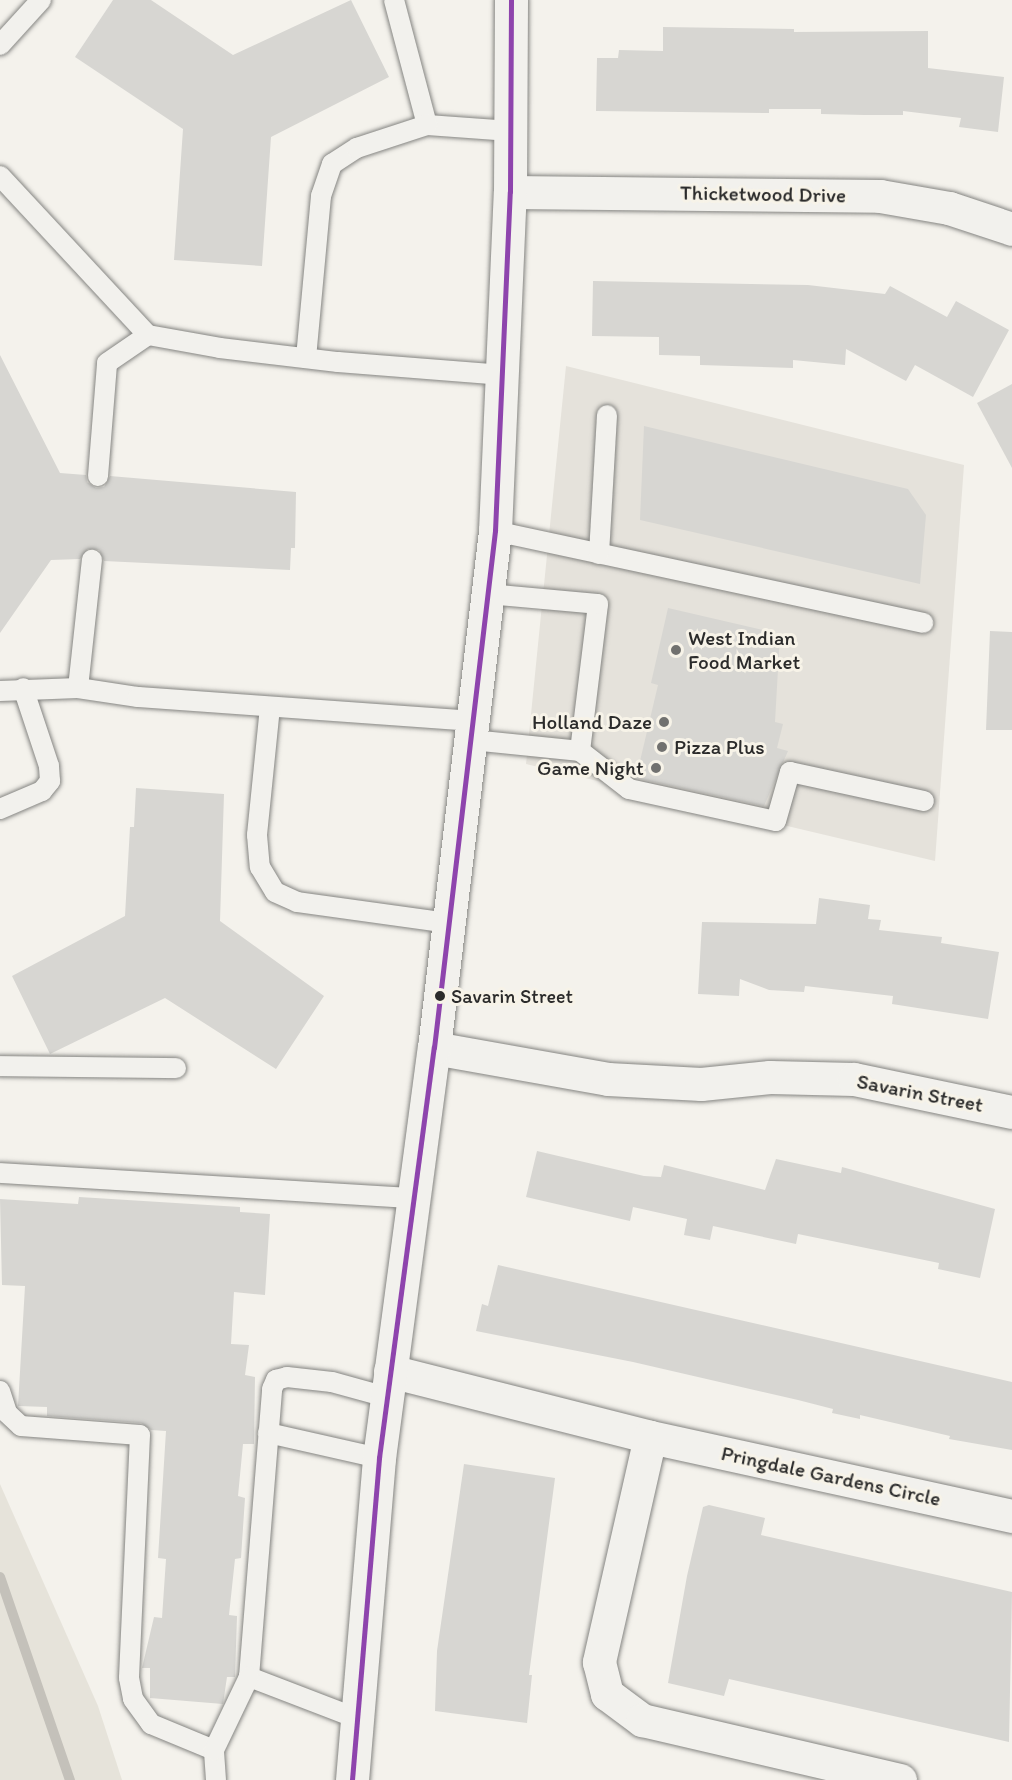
<!DOCTYPE html>
<html>
<head>
<meta charset="utf-8">
<style>
	body { margin:0 }
	#map { position:relative; width:1012px; height:1780px; overflow:hidden; background:#f4f2ec; font-family:Itim,sans-serif }
	div>[style] { position:absolute }
	.built>* { inset:0; background:#e5e2db }
	.green>* { inset:0; background:#e6e3da }
	.stream>* { height:10px; margin:-5px; padding:0 5px; transform-origin:5px; border-radius:5px; background:#c4c1ba }
	.building>* { inset:0; background:#d7d6d2 }
	.roads { filter:drop-shadow(0 0 2px #858582) drop-shadow(0 0 2px #858582) }
	.service>* { height:20px; margin:-10px; padding:0 10px; transform-origin:10px; border-radius:10px; background:#f2f1ed }
	.minor>* { height:33px; margin:-16.5px; padding:0 16.5px; transform-origin:16.5px; border-radius:16.5px; background:#f2f1ed }
	.secondary>* { height:33px; margin:-16.5px; padding:0 16.5px; transform-origin:16.5px; border-radius:16.5px; background:#f2f1ed }
	.bus-1>* { height:4.5px; margin:-2.25px; padding:0 2.25px; transform-origin:2.25px; border-radius:2.25px; background:#8e44ad }
	.dots>* { width:16px; height:16px; translate:-50% -50%; box-sizing:border-box; border:3px solid #f7f3e8; border-radius:50% }
	span { translate:-50% -50%; white-space:nowrap; text-align:center; line-height:1.15; -webkit-text-stroke:6px #f7f3e8; paint-order:stroke }
	.bus-label { font-size:20px; color:#2b2b2b }
	.left { translate:0 -50%; text-align:left }
	.street-label { font-size:21px; color:#2b2b2b }
	.poi-label { font-size:21px; color:#2b2b2b }
	.right { translate:-100% -50%; text-align:right }
</style>
</head>
<body>
<div id="map">
	<div class="built">
		<i style="clip-path:polygon(566px 366px,964px 465px,935px 861px,526px 764px)"></i>
	</div>
	<div class="green">
		<i style="clip-path:polygon(0 1484px,98px 1706px,122px 1780px,0 1780px)"></i>
	</div>
	<div class="stream">
		<i style="left:0;top:1577px;width:215px;rotate:71deg"></i>
	</div>
	<div class="building">
		<i style="clip-path:polygon(113px 0,151px 0,233px 55px,351px 0,389px 77px,271px 137px,262px 266px,174px 260px,183px 129px,75px 57px)"></i>
		<i style="clip-path:polygon(663px 27px,794px 29px,794px 32px,928px 31px,928px 68px,1004px 77px,998px 132px,959px 127px,961px 118px,903px 111px,903px 115px,864px 115px,821px 114px,821px 109px,769px 109px,769px 113px,596px 111px,597px 58px,618px 58px,619px 50px,663px 51px)"></i>
		<i style="clip-path:polygon(593px 281px,808px 285px,885px 294px,890px 286px,947px 317px,956px 301px,1009px 330px,973px 397px,915px 365px,906px 381px,846px 349px,845px 365px,793px 360px,793px 368px,700px 365px,700px 356px,659px 355px,659px 337px,592px 336px)"></i>
		<i style="clip-path:polygon(0 355px,60px 473px,86px 475px,87px 482px,96px 488px,104px 487px,110px 476px,296px 492px,295px 548px,291px 548px,290px 570px,104px 561px,99px 550px,88px 549px,80px 559px,51px 560px,0 633px)"></i>
		<i style="clip-path:polygon(1012px 384px,1012px 468px,977px 403px)"></i>
		<i style="clip-path:polygon(644px 426px,908px 489px,926px 515px,920px 584px,640px 520px)"></i>
		<i style="clip-path:polygon(668px 608px,780px 634px,775px 722px,783px 724px,777px 748px,788px 751px,764px 806px,636px 778px,658px 685px,651px 683px)"></i>
		<i style="clip-path:polygon(990px 631px,1012px 632px,1012px 730px,986px 730px)"></i>
		<i style="clip-path:polygon(136px 788px,224px 794px,220px 921px,324px 996px,276px 1069px,165px 998px,50px 1054px,12px 976px,125px 916px,130px 827px,134px 827px)"></i>
		<i style="clip-path:polygon(819px 898px,870px 905px,868px 919px,881px 920px,879px 930px,942px 937px,941px 943px,999px 952px,988px 1019px,892px 1004px,893px 996px,805px 986px,804px 992px,769px 990px,740px 979px,739px 996px,698px 994px,702px 922px,816px 924px)"></i>
		<i style="clip-path:polygon(537px 1151px,644px 1176px,661px 1177px,664px 1165px,765px 1190px,776px 1159px,841px 1173px,842px 1167px,995px 1209px,980px 1278px,938px 1269px,939px 1263px,798px 1234px,796px 1244px,713px 1226px,710px 1240px,684px 1235px,687px 1219px,633px 1207px,630px 1221px,526px 1197px)"></i>
		<i style="clip-path:polygon(79px 1197px,240px 1207px,240px 1212px,270px 1214px,265px 1295px,234px 1292px,231px 1344px,249px 1345px,245px 1375px,255px 1377px,254px 1444px,243px 1444px,238px 1496px,245px 1498px,241px 1558px,235px 1559px,229px 1615px,237px 1616px,235px 1677px,227px 1677px,223px 1704px,150px 1698px,150px 1668px,142px 1668px,154px 1617px,162px 1618px,166px 1559px,158px 1558px,166px 1431px,151px 1430px,141px 1423px,47px 1416px,47px 1407px,18px 1406px,25px 1286px,2px 1285px,0 1199px,78px 1204px)"></i>
		<i style="clip-path:polygon(498px 1265px,1012px 1382px,1012px 1450px,949px 1439px,950px 1436px,860px 1415px,860px 1419px,832px 1413px,833px 1409px,798px 1400px,633px 1362px,476px 1331px,482px 1304px,488px 1306px)"></i>
		<i style="clip-path:polygon(464px 1464px,555px 1478px,529px 1675px,532px 1675px,527px 1723px,435px 1711px,437px 1651px)"></i>
		<i style="clip-path:polygon(709px 1505px,765px 1518px,761px 1535px,1012px 1592px,1009px 1742px,729px 1679px,724px 1696px,668px 1683px,687px 1576px,703px 1507px)"></i>
	</div>
	<div class="roads">
		<div class="service">
			<i style="left:394px;top:0;width:129px;rotate:75.2deg"></i>
			<i style="left:427px;top:125px;width:84px;rotate:4.1deg"></i>
			<i style="left:0;top:45px;width:61px;rotate:-47.7deg"></i>
			<i style="left:0;top:176px;width:217px;rotate:47.1deg"></i>
			<i style="left:148px;top:335px;width:73px;rotate:10.2deg"></i>
			<i style="left:220px;top:348px;width:119px;rotate:6.8deg"></i>
			<i style="left:338px;top:362px;width:166px;rotate:4.5deg"></i>
			<i style="left:306px;top:358px;width:163px;rotate:-84.7deg"></i>
			<i style="left:321px;top:196px;width:34px;rotate:-71deg"></i>
			<i style="left:332px;top:164px;width:30px;rotate:-33deg"></i>
			<i style="left:357px;top:148px;width:74px;rotate:-18.2deg"></i>
			<i style="left:98px;top:476px;width:113px;rotate:-85.4deg"></i>
			<i style="left:107px;top:363px;width:50px;rotate:-34.3deg"></i>
			<i style="left:495px;top:531px;width:438px;rotate:12.1deg"></i>
			<i style="left:599px;top:554px;width:139px;rotate:-86.7deg"></i>
			<i style="left:78px;top:688px;width:129px;rotate:-83.8deg"></i>
			<i style="left:0;top:691px;width:78px;rotate:-2.2deg"></i>
			<i style="left:78px;top:688px;width:61px;rotate:8.5deg"></i>
			<i style="left:138px;top:697px;width:337px;rotate:4.1deg"></i>
			<i style="left:270px;top:707px;width:129px;rotate:95.8deg"></i>
			<i style="left:257px;top:835px;width:32px;rotate:85deg"></i>
			<i style="left:260px;top:867px;width:29px;rotate:59deg"></i>
			<i style="left:275px;top:892px;width:24px;rotate:24deg"></i>
			<i style="left:297px;top:902px;width:153px;rotate:7.9deg"></i>
			<i style="left:472px;top:740px;width:109px;rotate:5.8deg"></i>
			<i style="left:580px;top:751px;width:148px;rotate:-83deg"></i>
			<i style="left:598px;top:604px;width:109px;rotate:-174.8deg"></i>
			<i style="left:580px;top:751px;width:62px;rotate:37.8deg"></i>
			<i style="left:629px;top:789px;width:150px;rotate:12.3deg"></i>
			<i style="left:776px;top:821px;width:51px;rotate:-74.1deg"></i>
			<i style="left:790px;top:772px;width:137px;rotate:12.2deg"></i>
			<i style="left:0;top:809px;width:46px;rotate:-23.2deg"></i>
			<i style="left:42px;top:791px;width:13px;rotate:-51deg"></i>
			<i style="left:50px;top:781px;width:15px;rotate:-94deg"></i>
			<i style="left:49px;top:766px;width:82px;rotate:-108.4deg"></i>
			<i style="left:0;top:1066px;width:176px;rotate:0.7deg"></i>
			<i style="left:0;top:1173px;width:413px;rotate:3.5deg"></i>
			<i style="left:0;top:1391px;width:23px;rotate:72deg"></i>
			<i style="left:7px;top:1413px;width:19px;rotate:43deg"></i>
			<i style="left:21px;top:1426px;width:119px;rotate:4.3deg"></i>
			<i style="left:140px;top:1435px;width:243px;rotate:92.6deg"></i>
			<i style="left:129px;top:1678px;width:21px;rotate:79deg"></i>
			<i style="left:133px;top:1699px;width:31px;rotate:54deg"></i>
			<i style="left:151px;top:1724px;width:68px;rotate:22.4deg"></i>
			<i style="left:268px;top:1433px;width:114px;rotate:12.7deg"></i>
			<i style="left:356px;top:1718px;width:115px;rotate:-159deg"></i>
			<i style="left:249px;top:1677px;width:289px;rotate:-85.4deg"></i>
			<i style="left:272px;top:1389px;width:10px;rotate:-66deg"></i>
			<i style="left:276px;top:1380px;width:11px;rotate:-15deg"></i>
			<i style="left:287px;top:1377px;width:45px;rotate:6.3deg"></i>
			<i style="left:332px;top:1382px;width:56px;rotate:15.5deg"></i>
			<i style="left:216px;top:1780px;width:30px;rotate:-94deg"></i>
			<i style="left:214px;top:1750px;width:81px;rotate:-64.4deg"></i>
		</div>
		<div class="minor">
			<i style="left:510px;top:192px;width:370px;rotate:0.6deg"></i>
			<i style="left:880px;top:196px;width:70px;rotate:9.9deg"></i>
			<i style="left:949px;top:208px;width:66px;rotate:18.4deg"></i>
			<i style="left:434px;top:1048px;width:177px;rotate:10.1deg"></i>
			<i style="left:608px;top:1079px;width:93px;rotate:3.1deg"></i>
			<i style="left:701px;top:1084px;width:69px;rotate:-5.8deg"></i>
			<i style="left:770px;top:1077px;width:84px;rotate:1.4deg"></i>
			<i style="left:854px;top:1079px;width:161px;rotate:11.8deg"></i>
			<i style="left:390px;top:1371px;width:268px;rotate:14.2deg"></i>
			<i style="left:650px;top:1437px;width:371px;rotate:12.3deg"></i>
			<i style="left:650px;top:1437px;width:231px;rotate:102.8deg"></i>
			<i style="left:599px;top:1662px;width:33px;rotate:76deg"></i>
			<i style="left:607px;top:1694px;width:44px;rotate:36.6deg"></i>
			<i style="left:642px;top:1720px;width:265px;rotate:13.1deg"></i>
		</div>
		<div class="secondary">
			<i style="left:352px;top:1780px;width:323px;rotate:-85.2deg"></i>
			<i style="left:379px;top:1458px;width:414px;rotate:-82.4deg"></i>
			<i style="left:434px;top:1048px;width:521px;rotate:-83.27deg"></i>
			<i style="left:495px;top:531px;width:339px;rotate:-87.5deg"></i>
			<i style="left:510px;top:192px;width:192px;rotate:-89.7deg"></i>
		</div>
	</div>
	<div class="bus-1">
		<i style="left:352px;top:1780px;width:323px;rotate:-85.2deg"></i>
		<i style="left:379px;top:1458px;width:414px;rotate:-82.4deg"></i>
		<i style="left:434px;top:1048px;width:521px;rotate:-83.27deg"></i>
		<i style="left:495px;top:531px;width:339px;rotate:-87.5deg"></i>
		<i style="left:510px;top:192px;width:192px;rotate:-89.7deg"></i>
	</div>
	<div class="dots">
		<i style="left:676px;top:650px;background:#71716f"></i>
		<i style="left:664px;top:722px;background:#71716f"></i>
		<i style="left:662px;top:747px;background:#71716f"></i>
		<i style="left:656px;top:768px;background:#71716f"></i>
		<i style="left:440px;top:996px;background:#2b2b2b"></i>
	</div>
	<div class="bus-label">
		<span class="left" style="left:451px;top:996px">Savarin Street</span>
	</div>
	<div class="street-label">
		<span style="left:763px;top:194px;rotate:1deg">Thicketwood Drive</span>
		<span style="left:920px;top:1093px;rotate:11deg">Savarin Street</span>
		<span style="left:831px;top:1476px;rotate:12deg">Pringdale Gardens Circle</span>
	</div>
	<div class="poi-label">
		<span class="left" style="left:688px;top:650px">West Indian<br>Food Market</span>
		<span class="right" style="left:652px;top:722px">Holland Daze</span>
		<span class="left" style="left:674px;top:747px">Pizza Plus</span>
		<span class="right" style="left:644px;top:768px">Game Night</span>
	</div>
</div>
</body>
</html>
